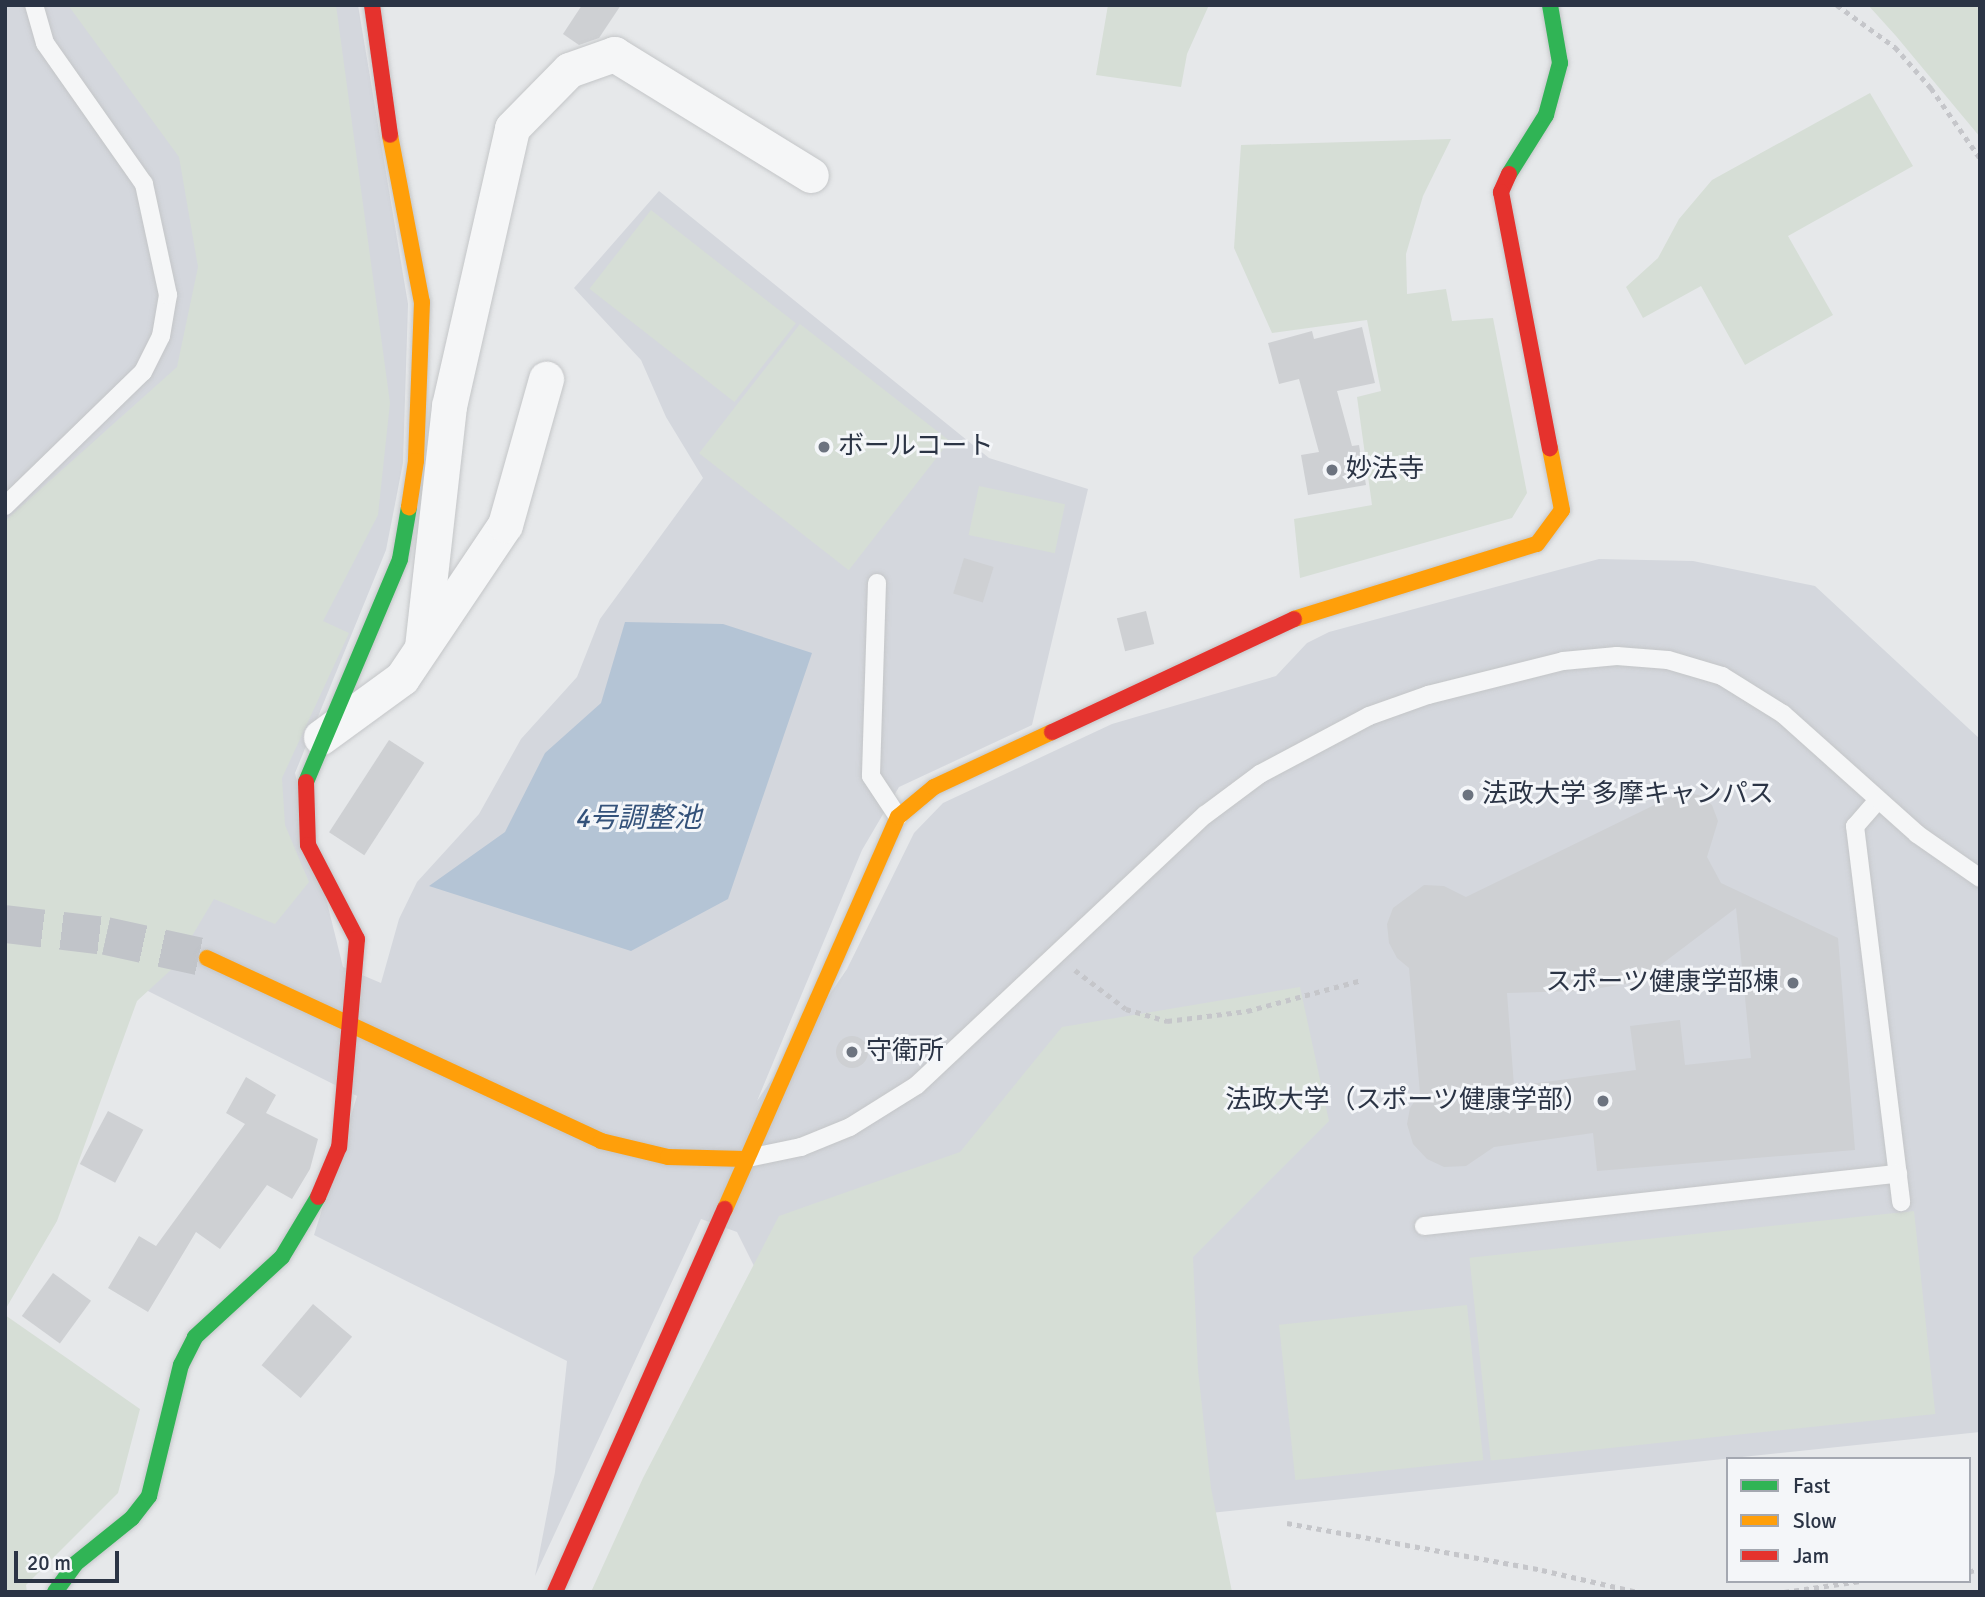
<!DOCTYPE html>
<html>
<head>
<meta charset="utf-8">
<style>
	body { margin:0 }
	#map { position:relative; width:1985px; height:1597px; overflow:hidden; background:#e6e8ea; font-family:Signika,"Noto Sans JP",sans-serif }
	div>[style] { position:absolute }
	.built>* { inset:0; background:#d4d7dd }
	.green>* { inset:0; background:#d6ded6; transform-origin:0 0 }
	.water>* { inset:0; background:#b4c4d5 }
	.building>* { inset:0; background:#ced0d3; transform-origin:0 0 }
	.round { border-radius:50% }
	.secondary-tunnel>* { height:38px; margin-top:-19px; transform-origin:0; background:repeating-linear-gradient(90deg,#c1c4c9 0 38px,transparent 0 57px) }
	.path>* { height:4.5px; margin-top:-2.25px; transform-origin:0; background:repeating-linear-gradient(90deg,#c5c6ca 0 5px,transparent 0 10px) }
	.roads { filter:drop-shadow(0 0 2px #c4c6c8) drop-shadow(0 0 2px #c4c6c8) }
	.lane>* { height:18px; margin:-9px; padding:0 9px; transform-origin:9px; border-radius:9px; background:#f5f6f7 }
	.street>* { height:35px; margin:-17.5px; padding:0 17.5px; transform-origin:17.5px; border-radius:17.5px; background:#f5f6f7 }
	.fast>* { height:16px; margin:-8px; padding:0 8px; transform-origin:8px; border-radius:8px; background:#30b455 }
	.slow>* { height:16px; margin:-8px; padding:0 8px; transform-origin:8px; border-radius:8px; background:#ff9f0a }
	.jam>* { height:16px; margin:-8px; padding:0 8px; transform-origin:8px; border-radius:8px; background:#e5322d }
	.dots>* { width:19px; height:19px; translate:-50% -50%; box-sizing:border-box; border:4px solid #f4f6f9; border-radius:50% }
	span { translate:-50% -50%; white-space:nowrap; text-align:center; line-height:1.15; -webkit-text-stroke:6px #f4f6f9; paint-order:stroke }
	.poi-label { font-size:26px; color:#2b3445 }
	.left { translate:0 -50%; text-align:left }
	.right { translate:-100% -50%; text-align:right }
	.water-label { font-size:28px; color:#34527a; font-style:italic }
	.frame { position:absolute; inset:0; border:7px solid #2b3445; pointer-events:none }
	.legend { position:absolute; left:1726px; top:1457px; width:245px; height:126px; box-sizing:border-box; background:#f4f6f9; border:2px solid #a4a8b1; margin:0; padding:9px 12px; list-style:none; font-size:21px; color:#2b3445 }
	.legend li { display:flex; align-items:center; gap:14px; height:35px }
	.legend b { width:35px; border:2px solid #a4a8b1 }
	.scale { position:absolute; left:14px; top:1551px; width:105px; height:32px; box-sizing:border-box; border:4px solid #2b3445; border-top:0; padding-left:9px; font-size:21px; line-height:24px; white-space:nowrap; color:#2b3445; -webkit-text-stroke:5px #f4f6f9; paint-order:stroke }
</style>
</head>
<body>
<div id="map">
	<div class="built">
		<i style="clip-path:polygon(5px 5px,358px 5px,408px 304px,403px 463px,386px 550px,295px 773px,343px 967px,381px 983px,399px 919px,417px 882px,479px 814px,521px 739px,577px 677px,600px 619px,703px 478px,666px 417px,641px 360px,574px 288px,659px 191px,989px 458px,1088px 489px,1032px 725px,899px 787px,862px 850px,757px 1101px,847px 969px,914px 833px,943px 803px,1112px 724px,1276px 676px,1307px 643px,1329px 632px,1599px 559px,1693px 561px,1815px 586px,1980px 739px,1980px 1432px,1040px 1531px,805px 1368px,737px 1232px,701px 1219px,535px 1576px,555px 1472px,567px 1361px,314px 1235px,357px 1096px,138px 986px,5px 976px)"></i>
	</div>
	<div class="green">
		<i style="clip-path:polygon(68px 5px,336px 5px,390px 403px,378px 515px,323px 621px,349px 633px,282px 778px,285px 825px,309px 882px,275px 924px,214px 899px,173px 968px,137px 1001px,57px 1221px,5px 1310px,5px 521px,177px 367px,198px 267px,179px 157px)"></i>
		<i style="clip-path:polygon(1108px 5px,1209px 5px,1187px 54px,1181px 87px,1096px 75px)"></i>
		<i style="clip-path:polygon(1868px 5px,1980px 5px,1980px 137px,1896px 36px)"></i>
		<i style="clip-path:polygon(1870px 93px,1913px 166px,1788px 236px,1833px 315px,1745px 365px,1701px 286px,1643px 318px,1626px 287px,1658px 258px,1679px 219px,1712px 180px)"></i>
		<i style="clip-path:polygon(1451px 139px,1423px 196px,1406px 254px,1407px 294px,1446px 289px,1452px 321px,1493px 318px,1527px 493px,1512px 518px,1300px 578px,1294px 519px,1372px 505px,1357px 397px,1381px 391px,1367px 320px,1272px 333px,1234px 248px,1241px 145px)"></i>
		<i style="left:651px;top:210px;width:184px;height:100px;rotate:38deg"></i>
		<i style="left:800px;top:324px;width:190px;height:164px;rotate:38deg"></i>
		<i style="left:979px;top:486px;width:88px;height:50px;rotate:12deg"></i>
		<i style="clip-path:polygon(1300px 987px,1329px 1121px,1193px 1257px,1198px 1370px,1211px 1488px,1232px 1592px,591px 1592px,643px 1478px,779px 1216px,960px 1152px,1062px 1027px)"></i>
		<i style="left:1914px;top:1211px;width:204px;height:447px;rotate:84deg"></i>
		<i style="left:1467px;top:1305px;width:156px;height:189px;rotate:84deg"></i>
		<i style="clip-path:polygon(5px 1315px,140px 1409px,118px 1493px,26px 1585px,27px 1592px,5px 1592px)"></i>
	</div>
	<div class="water">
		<i style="clip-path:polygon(625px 622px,723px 624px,812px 653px,728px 899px,631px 951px,429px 886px,505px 832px,545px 753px,601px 703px)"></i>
	</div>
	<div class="building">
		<i style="clip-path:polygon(582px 5px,621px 5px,599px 38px,579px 45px,563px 34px)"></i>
		<i style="clip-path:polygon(1362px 327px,1375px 383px,1337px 391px,1352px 446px,1359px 445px,1366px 485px,1308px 495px,1301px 455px,1319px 452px,1299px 379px,1279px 384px,1268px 343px,1312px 331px,1314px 339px)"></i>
		<i style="left:964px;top:558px;width:31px;height:37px;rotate:17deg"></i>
		<i style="left:1146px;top:611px;width:34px;height:30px;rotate:76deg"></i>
		<i style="left:389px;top:740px;width:42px;height:110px;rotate:33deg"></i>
		<i style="clip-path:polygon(evenodd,1681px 792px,1699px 795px,1712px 805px,1718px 821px,1707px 857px,1721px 883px,1838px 938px,1855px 1150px,1597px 1171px,1593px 1133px,1494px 1147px,1466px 1166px,1444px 1167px,1427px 1159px,1413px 1144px,1407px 1124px,1410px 1108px,1420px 1093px,1409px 968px,1397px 958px,1389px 943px,1387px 924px,1393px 908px,1424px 885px,1444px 886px,1466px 897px,1681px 792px,1736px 908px,1751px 1058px,1685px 1065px,1680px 1020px,1630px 1026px,1636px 1070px,1514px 1086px,1507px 993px,1581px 991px,1638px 982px,1736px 908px)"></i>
		<i class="round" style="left:836px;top:1036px;width:32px;height:32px"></i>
		<i style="clip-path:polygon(246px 1077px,276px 1095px,266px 1113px,318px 1139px,310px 1169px,292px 1199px,267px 1185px,220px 1249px,196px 1232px,148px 1312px,108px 1288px,139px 1236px,156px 1246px,245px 1124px,226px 1113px)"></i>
		<i style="left:108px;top:1111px;width:40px;height:60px;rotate:28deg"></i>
		<i style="left:53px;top:1273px;width:47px;height:53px;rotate:36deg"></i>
		<i style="left:313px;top:1304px;width:51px;height:80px;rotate:40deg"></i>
	</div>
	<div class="secondary-tunnel">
		<i style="left:5px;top:924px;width:102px;rotate:6.8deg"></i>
		<i style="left:106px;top:936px;width:103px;rotate:12.3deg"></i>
	</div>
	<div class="path">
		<i style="left:1837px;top:5px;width:72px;rotate:35.9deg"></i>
		<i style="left:1895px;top:47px;width:55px;rotate:48.7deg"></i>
		<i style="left:1931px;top:88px;width:85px;rotate:55deg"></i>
		<i style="left:1075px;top:970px;width:64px;rotate:37.4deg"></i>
		<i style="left:1126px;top:1009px;width:43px;rotate:16.3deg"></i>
		<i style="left:1167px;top:1021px;width:81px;rotate:-7.1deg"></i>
		<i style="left:1247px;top:1011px;width:119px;rotate:-15.1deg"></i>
		<i style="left:1287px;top:1523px;width:259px;rotate:10.4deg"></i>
		<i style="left:1542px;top:1570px;width:98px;rotate:13deg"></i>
		<i style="left:1969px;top:1572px;width:12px;rotate:-20deg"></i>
		<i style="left:1784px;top:1592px;width:77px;rotate:-8.2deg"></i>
	</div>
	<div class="roads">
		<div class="lane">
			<i style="left:5px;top:506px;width:192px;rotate:-44.2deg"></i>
			<i style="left:143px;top:372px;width:40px;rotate:-63.4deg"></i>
			<i style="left:161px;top:336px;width:42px;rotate:-80.3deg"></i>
			<i style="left:168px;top:295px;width:114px;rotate:-102.2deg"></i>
			<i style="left:144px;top:184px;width:172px;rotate:-125.1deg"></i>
			<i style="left:45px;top:43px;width:40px;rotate:-106deg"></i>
			<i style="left:877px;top:583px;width:193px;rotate:91.8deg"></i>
			<i style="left:871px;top:776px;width:49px;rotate:56.6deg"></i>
			<i style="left:1878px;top:800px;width:35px;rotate:131deg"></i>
			<i style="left:1855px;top:826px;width:379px;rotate:83deg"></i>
			<i style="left:748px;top:1158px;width:54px;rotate:-11.7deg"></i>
			<i style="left:801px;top:1147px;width:53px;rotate:-22.2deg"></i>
			<i style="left:850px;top:1127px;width:79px;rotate:-32.1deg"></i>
			<i style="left:917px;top:1085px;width:395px;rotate:-43.2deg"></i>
			<i style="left:1205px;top:815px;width:69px;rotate:-36.7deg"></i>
			<i style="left:1260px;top:774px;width:123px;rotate:-28deg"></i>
			<i style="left:1369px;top:716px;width:63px;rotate:-19.6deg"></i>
			<i style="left:1428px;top:695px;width:139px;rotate:-14.1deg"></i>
			<i style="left:1563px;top:661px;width:54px;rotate:-5.3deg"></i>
			<i style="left:1617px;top:656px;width:51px;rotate:4.5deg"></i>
			<i style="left:1668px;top:660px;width:56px;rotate:16.5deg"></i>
			<i style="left:1722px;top:676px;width:72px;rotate:31.9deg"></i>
			<i style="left:1783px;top:714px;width:180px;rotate:41.8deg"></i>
			<i style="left:1917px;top:834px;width:77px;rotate:34.9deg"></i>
			<i style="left:1424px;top:1226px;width:477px;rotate:-6.3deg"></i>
		</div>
		<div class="street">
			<i style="left:422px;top:647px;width:243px;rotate:-83.6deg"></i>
			<i style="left:449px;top:406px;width:285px;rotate:-77.2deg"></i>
			<i style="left:512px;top:128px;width:81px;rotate:-45.5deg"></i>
			<i style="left:569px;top:70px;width:48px;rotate:-19.6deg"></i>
			<i style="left:614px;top:54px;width:231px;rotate:31.6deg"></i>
			<i style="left:321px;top:737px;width:100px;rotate:-36.1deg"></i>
			<i style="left:402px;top:678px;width:184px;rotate:-56.1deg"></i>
			<i style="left:505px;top:525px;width:152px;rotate:-74.3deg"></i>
		</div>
		<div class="fast">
			<i style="left:1509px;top:174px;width:70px;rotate:-57.9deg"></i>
			<i style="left:1546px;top:115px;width:54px;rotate:-74.9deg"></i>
			<i style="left:1560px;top:63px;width:59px;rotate:-99.8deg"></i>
			<i style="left:306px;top:782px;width:242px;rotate:-67.1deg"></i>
			<i style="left:400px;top:559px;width:53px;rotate:-80.2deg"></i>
			<i style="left:55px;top:1592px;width:34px;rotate:-54deg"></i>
			<i style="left:75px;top:1564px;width:73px;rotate:-38.9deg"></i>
			<i style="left:132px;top:1518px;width:28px;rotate:-52deg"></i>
			<i style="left:149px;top:1496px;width:135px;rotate:-76.3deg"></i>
			<i style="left:181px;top:1365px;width:31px;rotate:-63deg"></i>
			<i style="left:195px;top:1337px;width:118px;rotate:-42.6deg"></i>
			<i style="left:282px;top:1257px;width:70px;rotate:-59deg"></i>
		</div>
		<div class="slow">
			<i style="left:390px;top:135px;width:170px;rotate:79.2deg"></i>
			<i style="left:422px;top:302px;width:159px;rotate:92.2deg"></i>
			<i style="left:416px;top:461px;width:47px;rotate:98.7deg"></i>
			<i style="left:1294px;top:619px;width:254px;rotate:-17.2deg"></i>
			<i style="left:1537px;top:544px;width:42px;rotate:-53.7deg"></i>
			<i style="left:1562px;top:510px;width:63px;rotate:-101deg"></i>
			<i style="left:207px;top:958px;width:434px;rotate:24.9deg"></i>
			<i style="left:601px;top:1141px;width:69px;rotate:13.4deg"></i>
			<i style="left:668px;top:1157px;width:77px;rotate:1.5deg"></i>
			<i style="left:725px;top:1209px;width:428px;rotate:-66.2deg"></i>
			<i style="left:898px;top:817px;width:47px;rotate:-39.8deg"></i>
			<i style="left:934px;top:787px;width:130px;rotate:-25deg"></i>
		</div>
		<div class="jam">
			<i style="left:372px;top:5px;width:131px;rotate:82.1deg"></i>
			<i style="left:1509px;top:174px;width:20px;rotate:114deg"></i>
			<i style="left:1501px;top:192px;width:261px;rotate:79.2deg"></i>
			<i style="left:1052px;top:732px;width:267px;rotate:-25deg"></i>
			<i style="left:306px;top:782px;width:63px;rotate:88.2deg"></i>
			<i style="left:308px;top:845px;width:106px;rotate:62.5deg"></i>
			<i style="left:357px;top:939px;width:209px;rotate:94.9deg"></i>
			<i style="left:339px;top:1147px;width:54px;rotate:112.8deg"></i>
			<i style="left:555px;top:1592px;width:419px;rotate:-66.1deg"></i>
		</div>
	</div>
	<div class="dots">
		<i style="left:824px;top:447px;background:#6c737f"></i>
		<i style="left:1332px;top:470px;background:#6c737f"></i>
		<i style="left:1468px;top:795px;background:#6c737f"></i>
		<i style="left:1793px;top:983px;background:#6c737f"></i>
		<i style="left:852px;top:1052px;background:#6c737f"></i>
		<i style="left:1603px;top:1101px;background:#6c737f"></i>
	</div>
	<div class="poi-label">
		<span class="left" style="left:838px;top:447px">ボールコート</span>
		<span class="left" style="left:1346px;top:470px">妙法寺</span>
		<span class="left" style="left:1482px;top:795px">法政大学 多摩キャンパス</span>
		<span class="right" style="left:1779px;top:983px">スポーツ健康学部棟</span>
		<span class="left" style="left:866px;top:1052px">守衛所</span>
		<span class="right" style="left:1589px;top:1101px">法政大学（スポーツ健康学部）</span>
	</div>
	<div class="water-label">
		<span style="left:638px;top:818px">4号調整池</span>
	</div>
	<div class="frame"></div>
	<ul class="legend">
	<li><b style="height:9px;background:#30b455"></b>Fast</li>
	<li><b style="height:9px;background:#ff9f0a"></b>Slow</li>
	<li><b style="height:9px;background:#e5322d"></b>Jam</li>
	</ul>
	<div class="scale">20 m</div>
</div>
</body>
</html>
